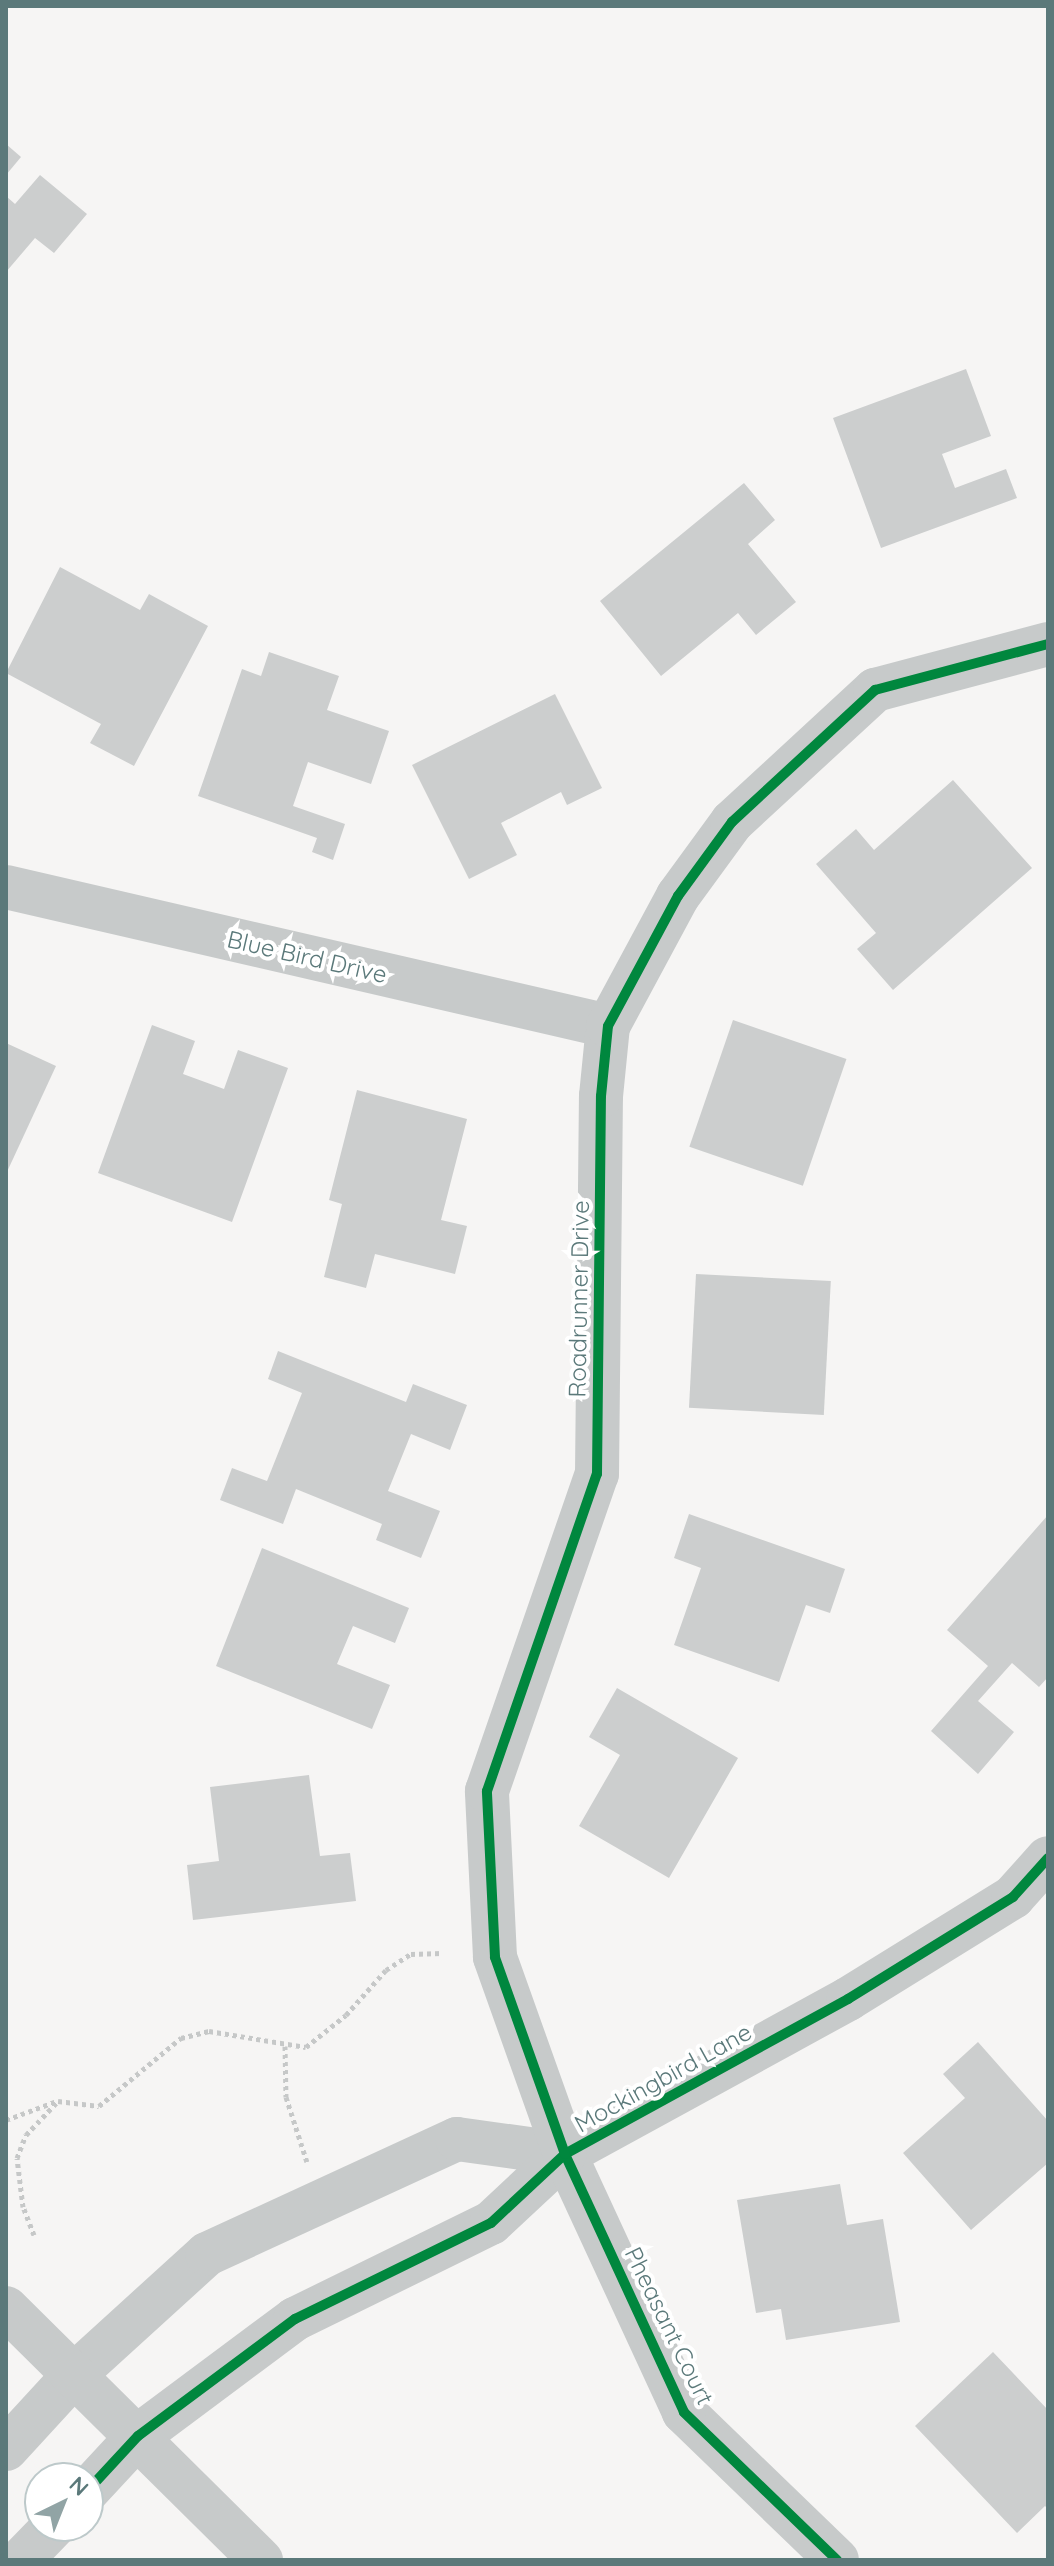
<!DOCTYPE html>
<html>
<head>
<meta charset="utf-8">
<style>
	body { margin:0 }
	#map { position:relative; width:1054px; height:2566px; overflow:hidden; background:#f6f5f4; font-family:Quicksand,sans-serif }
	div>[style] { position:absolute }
	.building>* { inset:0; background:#cccece; transform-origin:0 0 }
	.path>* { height:5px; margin-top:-2.5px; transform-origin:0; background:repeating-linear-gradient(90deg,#c6c8c8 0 4px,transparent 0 8px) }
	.minor>* { height:44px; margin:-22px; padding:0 22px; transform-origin:22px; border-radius:22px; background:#c7caca }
	.tertiary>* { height:44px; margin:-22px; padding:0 22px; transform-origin:22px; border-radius:22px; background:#c7caca }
	.cycleway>* { height:10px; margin:-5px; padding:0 5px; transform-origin:5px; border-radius:5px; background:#00873e }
	span { translate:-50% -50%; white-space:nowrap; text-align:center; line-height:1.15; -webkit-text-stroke:8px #fff; paint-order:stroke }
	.street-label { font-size:24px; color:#5b797a }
	.frame { position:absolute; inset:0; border:8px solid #5b797a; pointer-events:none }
	.north { position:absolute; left:24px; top:2462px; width:80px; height:80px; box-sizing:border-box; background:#fff; border:2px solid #bdc9ca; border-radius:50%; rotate:43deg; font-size:22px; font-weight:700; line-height:32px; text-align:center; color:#5b797a }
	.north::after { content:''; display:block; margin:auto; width:28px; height:36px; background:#91a4a5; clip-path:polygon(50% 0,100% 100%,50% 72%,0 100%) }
</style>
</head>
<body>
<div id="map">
	<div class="building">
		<i style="clip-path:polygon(6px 144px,21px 157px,6px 175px)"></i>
		<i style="clip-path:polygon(40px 175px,87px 214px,54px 253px,35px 238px,6px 272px,6px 196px,15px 204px)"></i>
		<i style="clip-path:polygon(966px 369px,991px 436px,942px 454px,955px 488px,1006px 469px,1017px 498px,881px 548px,833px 418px)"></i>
		<i style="clip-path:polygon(744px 483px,775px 520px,748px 544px,796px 602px,756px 635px,738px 613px,661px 676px,600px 601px)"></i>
		<i style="clip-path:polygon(60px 567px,140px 610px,149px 594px,208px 626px,134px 766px,90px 743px,101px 724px,6px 673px)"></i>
		<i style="clip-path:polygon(269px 652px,339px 676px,327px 710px,389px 731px,371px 784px,308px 762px,293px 806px,345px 824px,333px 860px,312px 852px,317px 838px,198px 796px,242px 669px,261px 676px)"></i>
		<i style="clip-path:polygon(555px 694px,602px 788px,567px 805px,561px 792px,501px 823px,517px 855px,469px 879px,412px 765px)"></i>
		<i style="clip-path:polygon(953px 780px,1032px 868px,893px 990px,857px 949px,876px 933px,816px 864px,856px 829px,874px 850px)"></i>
		<i style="left:733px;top:1020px;width:120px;height:134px;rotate:19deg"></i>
		<i style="clip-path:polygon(152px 1025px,195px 1041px,183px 1074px,224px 1089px,238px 1050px,288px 1068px,232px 1222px,98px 1173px)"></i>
		<i style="clip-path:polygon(6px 1043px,56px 1066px,6px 1174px)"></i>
		<i style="clip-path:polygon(357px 1090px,467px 1119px,441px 1220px,467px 1226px,455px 1274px,375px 1254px,366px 1288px,324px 1277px,342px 1204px,329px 1200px)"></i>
		<i style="left:696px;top:1274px;width:135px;height:134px;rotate:3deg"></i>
		<i style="clip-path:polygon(278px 1351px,406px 1402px,413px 1384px,467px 1405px,450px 1450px,411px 1434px,388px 1491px,440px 1511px,421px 1558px,376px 1540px,382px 1524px,296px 1489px,283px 1524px,220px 1500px,232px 1468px,267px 1481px,302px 1393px,268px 1379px)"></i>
		<i style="clip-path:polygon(689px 1514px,845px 1569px,830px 1613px,806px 1605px,779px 1682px,674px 1645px,701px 1568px,674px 1558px)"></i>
		<i style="clip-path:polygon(1048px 1515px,1048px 1677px,1039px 1687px,1012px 1663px,978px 1701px,1014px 1732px,978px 1774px,931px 1731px,988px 1666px,947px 1630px)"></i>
		<i style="clip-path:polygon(262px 1548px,409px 1608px,395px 1643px,353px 1626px,337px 1664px,390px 1685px,372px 1729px,216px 1666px)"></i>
		<i style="clip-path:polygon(617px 1688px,738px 1758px,669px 1878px,579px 1826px,620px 1755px,589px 1737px)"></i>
		<i style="clip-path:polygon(309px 1775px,320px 1856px,350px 1853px,356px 1901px,193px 1920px,187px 1865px,219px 1861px,210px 1787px)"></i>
		<i style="clip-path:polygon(978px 2042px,1048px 2121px,1048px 2163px,971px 2230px,903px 2153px,965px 2098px,943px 2074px)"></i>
		<i style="clip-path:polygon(840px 2184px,847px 2225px,883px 2219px,900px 2322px,786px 2340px,781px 2309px,756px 2313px,737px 2200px)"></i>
		<i style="clip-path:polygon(993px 2352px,1048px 2410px,1048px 2509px,1045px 2506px,1017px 2533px,915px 2426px)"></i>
	</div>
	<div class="path">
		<i style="left:285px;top:2046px;width:51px;rotate:88.9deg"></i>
		<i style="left:286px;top:2097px;width:68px;rotate:72.1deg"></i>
		<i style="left:6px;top:2120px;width:54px;rotate:-20.4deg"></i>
		<i style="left:34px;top:2235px;width:30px;rotate:-111deg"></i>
		<i style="left:23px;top:2207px;width:49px;rotate:-97deg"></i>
		<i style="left:17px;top:2158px;width:25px;rotate:-69deg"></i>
		<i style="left:26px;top:2135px;width:47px;rotate:-46.7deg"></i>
		<i style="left:58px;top:2101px;width:41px;rotate:7deg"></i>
		<i style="left:99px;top:2106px;width:107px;rotate:-39.7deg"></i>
		<i style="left:181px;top:2038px;width:29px;rotate:-14deg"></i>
		<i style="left:209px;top:2031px;width:98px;rotate:9.4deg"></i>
		<i style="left:306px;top:2047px;width:51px;rotate:-38.7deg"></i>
		<i style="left:346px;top:2015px;width:60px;rotate:-48.4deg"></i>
		<i style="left:386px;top:1970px;width:30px;rotate:-33deg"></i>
		<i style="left:411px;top:1954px;width:31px;rotate:-2deg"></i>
	</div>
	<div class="minor">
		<i style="left:6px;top:887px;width:618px;rotate:13deg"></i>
		<i style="left:6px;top:2449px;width:102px;rotate:-47.4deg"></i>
		<i style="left:75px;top:2374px;width:178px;rotate:-42.3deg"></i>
		<i style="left:207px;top:2254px;width:275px;rotate:-24.7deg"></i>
		<i style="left:457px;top:2139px;width:109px;rotate:7.9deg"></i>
		<i style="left:88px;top:2490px;width:74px;rotate:-47.2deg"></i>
		<i style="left:138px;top:2436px;width:196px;rotate:-36.7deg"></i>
		<i style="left:295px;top:2319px;width:218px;rotate:-26.1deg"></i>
		<i style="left:491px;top:2223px;width:101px;rotate:-43deg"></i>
		<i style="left:565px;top:2154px;width:323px;rotate:-28.7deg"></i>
		<i style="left:848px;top:1999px;width:194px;rotate:-31.7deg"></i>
		<i style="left:1013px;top:1897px;width:52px;rotate:-48.1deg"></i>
		<i style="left:21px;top:2560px;width:47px;rotate:-45.9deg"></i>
		<i style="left:837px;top:2560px;width:213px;rotate:-136deg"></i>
		<i style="left:684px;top:2412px;width:284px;rotate:-114.8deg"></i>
		<i style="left:565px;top:2154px;width:209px;rotate:-109.6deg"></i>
		<i style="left:495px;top:1957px;width:166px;rotate:-92.8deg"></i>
		<i style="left:487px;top:1791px;width:336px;rotate:-70.9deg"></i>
		<i style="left:597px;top:1474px;width:378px;rotate:-89.4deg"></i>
		<i style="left:601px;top:1096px;width:70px;rotate:-84.3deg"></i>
		<i style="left:608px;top:1026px;width:148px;rotate:-61.7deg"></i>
		<i style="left:678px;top:896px;width:92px;rotate:-53.9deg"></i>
		<i style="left:732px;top:822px;width:195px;rotate:-42.7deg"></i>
		<i style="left:875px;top:690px;width:179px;rotate:-14.9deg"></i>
	</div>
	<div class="tertiary">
		<i style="left:6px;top:2308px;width:359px;rotate:44.7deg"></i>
	</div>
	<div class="cycleway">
		<i style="left:88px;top:2490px;width:74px;rotate:-47.2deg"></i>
		<i style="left:138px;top:2436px;width:196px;rotate:-36.7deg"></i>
		<i style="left:295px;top:2319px;width:218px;rotate:-26.1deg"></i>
		<i style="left:491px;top:2223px;width:101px;rotate:-43deg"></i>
		<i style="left:565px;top:2154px;width:323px;rotate:-28.7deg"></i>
		<i style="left:848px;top:1999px;width:194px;rotate:-31.7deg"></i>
		<i style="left:1013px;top:1897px;width:52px;rotate:-48.1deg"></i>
		<i style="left:837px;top:2560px;width:213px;rotate:-136deg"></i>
		<i style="left:684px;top:2412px;width:284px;rotate:-114.8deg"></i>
		<i style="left:565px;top:2154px;width:209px;rotate:-109.6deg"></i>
		<i style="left:495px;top:1957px;width:166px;rotate:-92.8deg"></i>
		<i style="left:487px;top:1791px;width:336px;rotate:-70.9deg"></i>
		<i style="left:597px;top:1474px;width:378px;rotate:-89.4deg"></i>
		<i style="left:601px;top:1096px;width:70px;rotate:-84.3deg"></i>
		<i style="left:608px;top:1026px;width:148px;rotate:-61.7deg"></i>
		<i style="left:678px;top:896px;width:92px;rotate:-53.9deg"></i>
		<i style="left:732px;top:822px;width:195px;rotate:-42.7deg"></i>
		<i style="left:875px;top:690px;width:179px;rotate:-14.9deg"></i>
	</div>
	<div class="street-label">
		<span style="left:307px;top:957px;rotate:13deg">Blue Bird Drive</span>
		<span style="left:579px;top:1299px;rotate:-89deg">Roadrunner Drive</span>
		<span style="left:663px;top:2078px;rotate:-29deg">Mockingbird Lane</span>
		<span style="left:669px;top:2326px;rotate:64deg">Pheasant Court</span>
	</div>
	<div class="frame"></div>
	<div class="north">N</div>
</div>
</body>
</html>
